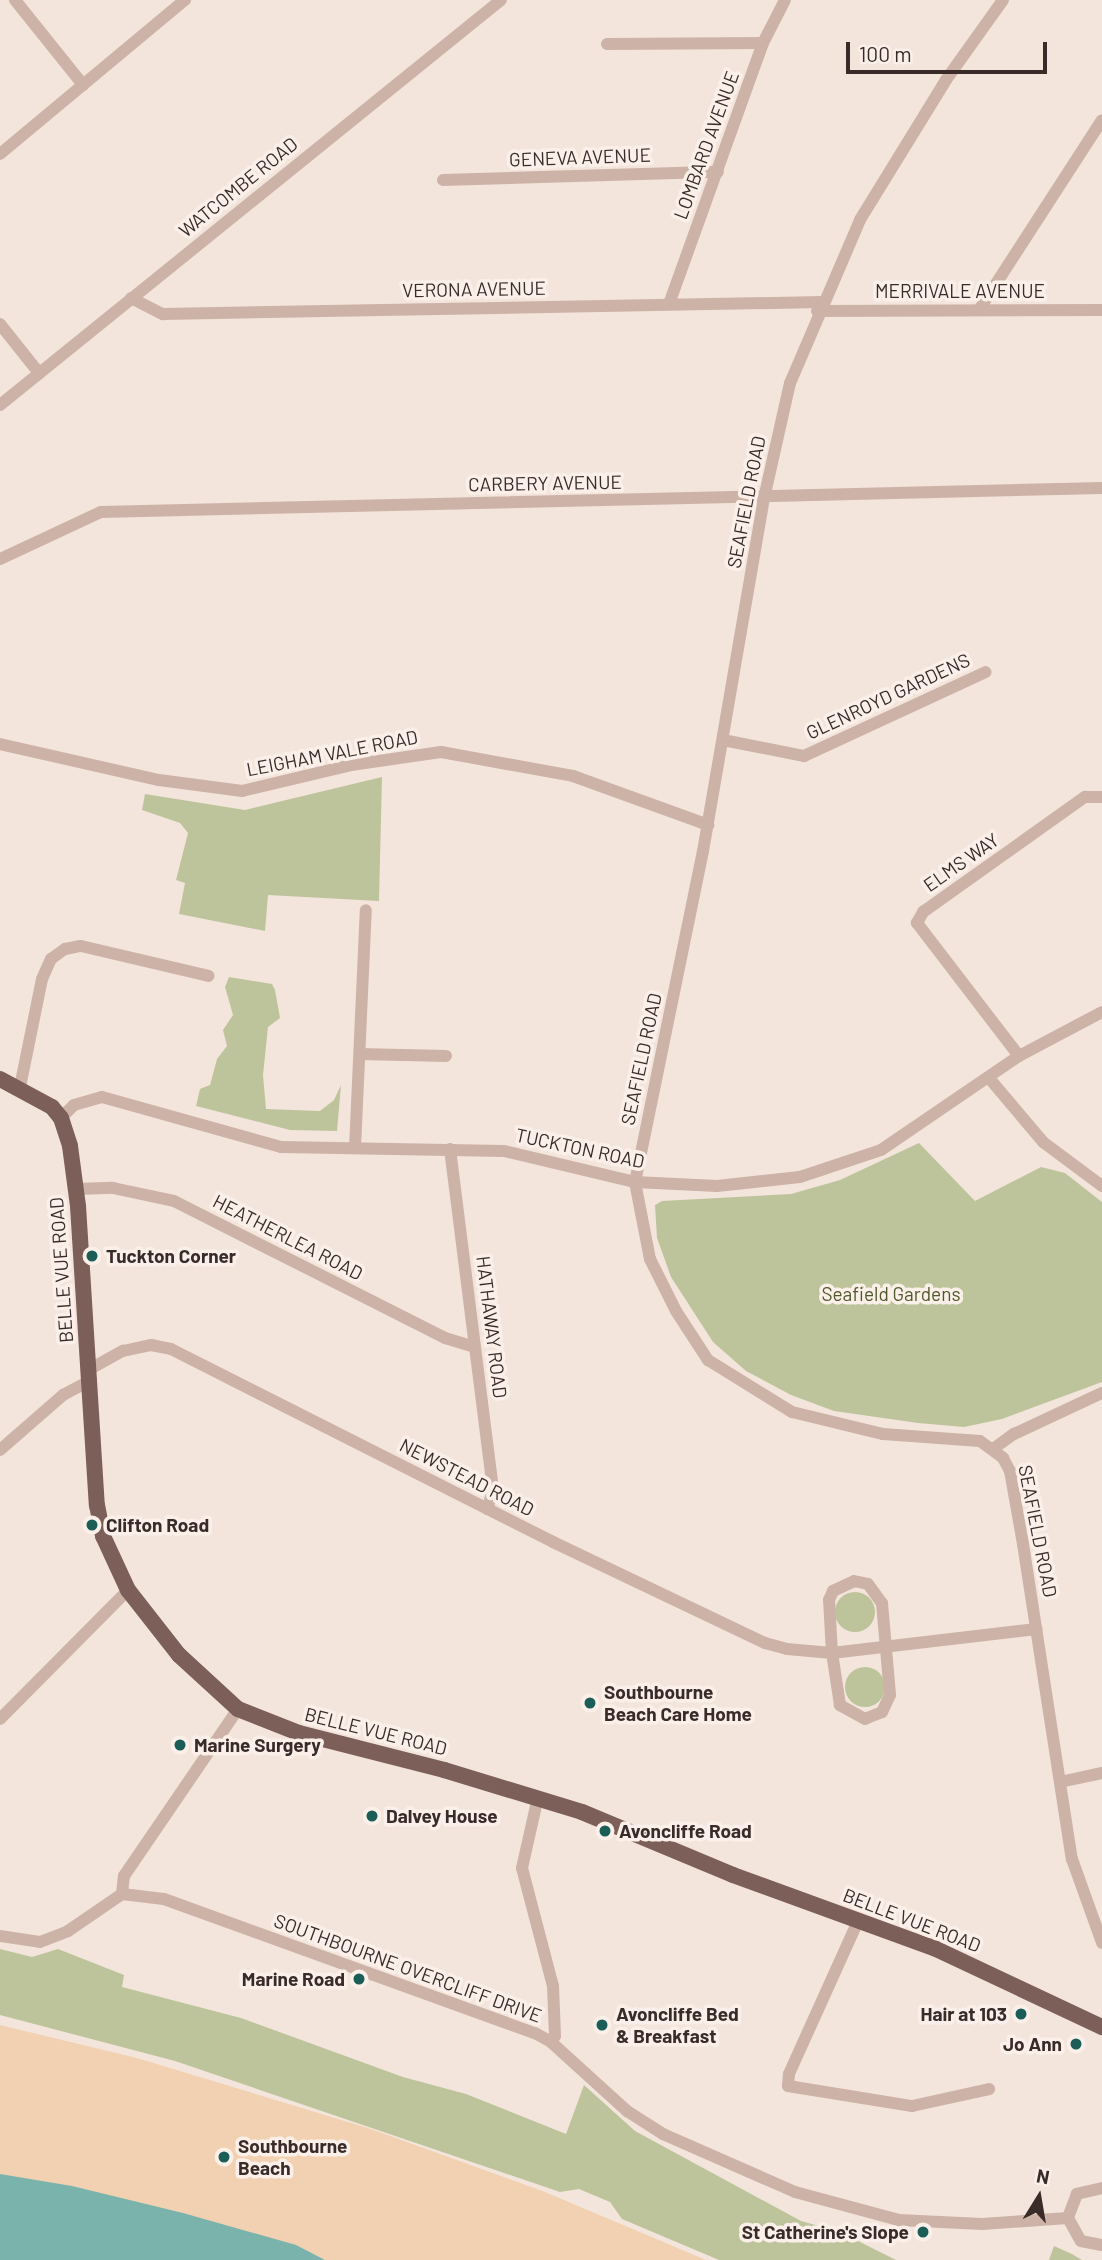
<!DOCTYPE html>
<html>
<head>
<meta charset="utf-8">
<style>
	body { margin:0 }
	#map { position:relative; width:1102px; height:2260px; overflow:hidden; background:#f4e5dc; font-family:Barlow,sans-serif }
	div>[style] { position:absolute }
	.green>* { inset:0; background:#bdc49b }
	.round { border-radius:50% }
	.sand>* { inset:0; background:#f1d1b1 }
	.water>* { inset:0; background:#79b3ac }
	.minor>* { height:12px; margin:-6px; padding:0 6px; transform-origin:6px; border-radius:6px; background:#cdb3a7 }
	.major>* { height:16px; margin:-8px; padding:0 8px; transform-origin:8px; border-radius:8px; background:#7c5f58 }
	.dots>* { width:19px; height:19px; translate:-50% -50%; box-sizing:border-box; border:4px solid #fbf0e9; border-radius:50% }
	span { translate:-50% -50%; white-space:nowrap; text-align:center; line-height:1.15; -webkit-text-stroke:7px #fbf0e9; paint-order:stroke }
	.street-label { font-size:19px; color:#392b28 }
	.poi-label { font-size:19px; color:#392b28; font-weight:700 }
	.left { translate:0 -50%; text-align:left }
	.right { translate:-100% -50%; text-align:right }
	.park-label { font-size:19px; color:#4f592a }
	.north { position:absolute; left:1004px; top:2162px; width:70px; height:70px; -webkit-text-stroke:5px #fbf0e9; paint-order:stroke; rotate:11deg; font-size:19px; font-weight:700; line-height:28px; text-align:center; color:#392b28 }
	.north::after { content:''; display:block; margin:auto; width:24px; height:32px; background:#392b28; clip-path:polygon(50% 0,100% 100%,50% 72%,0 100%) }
	.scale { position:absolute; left:846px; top:42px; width:201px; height:32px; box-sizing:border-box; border:4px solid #392b28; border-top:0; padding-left:9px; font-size:21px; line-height:24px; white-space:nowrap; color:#392b28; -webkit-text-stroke:5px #fbf0e9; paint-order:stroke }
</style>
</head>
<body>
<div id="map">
	<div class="green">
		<i style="clip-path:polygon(382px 777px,379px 901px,268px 895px,265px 931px,179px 914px,185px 883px,176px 880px,188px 833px,180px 823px,142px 810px,145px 794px,245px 810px)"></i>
		<i style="clip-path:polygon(229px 977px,272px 984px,275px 990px,280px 1018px,268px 1027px,263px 1075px,266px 1109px,320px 1111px,334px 1100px,341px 1085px,337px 1131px,290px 1130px,196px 1106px,200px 1089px,210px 1085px,217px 1059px,227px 1046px,223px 1030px,233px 1015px,225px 987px)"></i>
		<i style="clip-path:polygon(919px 1143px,975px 1201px,1041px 1167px,1065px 1173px,1102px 1202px,1102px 1382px,1002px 1419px,964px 1427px,918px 1423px,834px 1411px,791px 1395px,746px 1371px,713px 1342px,671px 1277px,657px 1238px,655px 1205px,662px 1201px,791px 1194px,840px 1180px)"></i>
		<i class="round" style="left:835px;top:1592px;width:40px;height:40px"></i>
		<i class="round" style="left:845px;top:1667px;width:40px;height:40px"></i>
		<i style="clip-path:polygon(0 1949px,32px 1957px,58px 1949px,124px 1975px,122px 1987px,241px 2018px,403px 2077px,466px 2094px,566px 2134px,584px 2085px,635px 2131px,801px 2221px,840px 2232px,896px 2260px,719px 2260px,622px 2219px,610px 2202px,579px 2189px,560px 2192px,175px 2061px,0 2015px)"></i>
		<i style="clip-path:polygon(1054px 2246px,1072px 2254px,1082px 2260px,1049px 2260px)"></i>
	</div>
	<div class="sand">
		<i style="clip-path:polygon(0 2025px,137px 2058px,371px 2129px,545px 2192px,706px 2260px,299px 2260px,0 2183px)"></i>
	</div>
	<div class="water">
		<i style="clip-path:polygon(0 2174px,72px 2186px,183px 2213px,296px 2245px,325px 2260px,0 2260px)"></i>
	</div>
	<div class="minor">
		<i style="left:15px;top:0;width:109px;rotate:51.3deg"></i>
		<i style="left:1003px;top:0;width:98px;rotate:125.5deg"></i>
		<i style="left:946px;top:80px;width:164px;rotate:121.6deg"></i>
		<i style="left:860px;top:220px;width:177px;rotate:113.2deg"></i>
		<i style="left:790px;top:383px;width:118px;rotate:102.7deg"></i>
		<i style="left:764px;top:498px;width:358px;rotate:99.8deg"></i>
		<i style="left:703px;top:851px;width:338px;rotate:101.6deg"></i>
		<i style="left:635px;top:1182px;width:78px;rotate:79deg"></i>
		<i style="left:650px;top:1259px;width:58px;rotate:63.4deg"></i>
		<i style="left:676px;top:1311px;width:59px;rotate:56.9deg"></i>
		<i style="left:708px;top:1360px;width:99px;rotate:31.8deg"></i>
		<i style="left:792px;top:1412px;width:94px;rotate:13.6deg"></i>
		<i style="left:883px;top:1434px;width:97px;rotate:4.1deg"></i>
		<i style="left:980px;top:1441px;width:29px;rotate:36deg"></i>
		<i style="left:1003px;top:1458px;width:15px;rotate:62deg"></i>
		<i style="left:1010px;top:1471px;width:74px;rotate:79.9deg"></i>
		<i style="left:1023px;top:1544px;width:319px;rotate:81.2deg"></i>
		<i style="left:1072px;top:1859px;width:89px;rotate:70.3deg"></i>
		<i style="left:607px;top:44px;width:156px;rotate:-0.4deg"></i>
		<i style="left:0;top:154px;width:241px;rotate:-39.8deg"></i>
		<i style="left:443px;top:180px;width:275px;rotate:-1.7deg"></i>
		<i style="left:131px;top:298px;width:36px;rotate:27deg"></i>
		<i style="left:163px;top:314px;width:659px;rotate:-1.04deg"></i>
		<i style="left:669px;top:304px;width:277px;rotate:-70.2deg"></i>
		<i style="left:763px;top:43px;width:48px;rotate:-62.9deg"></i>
		<i style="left:979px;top:310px;width:226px;rotate:-57.1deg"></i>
		<i style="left:817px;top:311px;width:285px;rotate:-0.2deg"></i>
		<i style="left:0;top:324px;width:63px;rotate:51.5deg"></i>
		<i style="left:0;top:405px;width:644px;rotate:-38.95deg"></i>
		<i style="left:0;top:559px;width:111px;rotate:-25deg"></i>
		<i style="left:101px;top:512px;width:1001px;rotate:-1.37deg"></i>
		<i style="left:723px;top:740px;width:83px;rotate:11.2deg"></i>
		<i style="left:804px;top:756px;width:200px;rotate:-24.8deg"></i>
		<i style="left:0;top:744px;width:163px;rotate:12.8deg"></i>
		<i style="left:159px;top:780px;width:84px;rotate:7.5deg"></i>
		<i style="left:242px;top:791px;width:112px;rotate:-13.4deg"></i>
		<i style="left:351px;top:765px;width:91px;rotate:-8.2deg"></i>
		<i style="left:441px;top:752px;width:134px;rotate:10.3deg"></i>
		<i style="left:573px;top:776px;width:144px;rotate:19.9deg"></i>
		<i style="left:360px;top:1054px;width:86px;rotate:1.3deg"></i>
		<i style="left:1019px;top:1056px;width:168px;rotate:-127.5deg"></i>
		<i style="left:917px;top:923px;width:13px;rotate:-61deg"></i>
		<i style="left:923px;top:912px;width:199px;rotate:-35.4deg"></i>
		<i style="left:1085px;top:797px;width:17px"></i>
		<i style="left:989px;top:1078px;width:84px;rotate:49.8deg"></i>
		<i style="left:1043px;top:1142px;width:74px;rotate:36.7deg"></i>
		<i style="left:20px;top:1087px;width:110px;rotate:-78.5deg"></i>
		<i style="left:42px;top:979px;width:22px;rotate:-66deg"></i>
		<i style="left:51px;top:959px;width:17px;rotate:-36deg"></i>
		<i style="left:65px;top:949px;width:16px;rotate:-11deg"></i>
		<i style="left:81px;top:946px;width:131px;rotate:13.2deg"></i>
		<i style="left:61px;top:1118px;width:18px;rotate:-45deg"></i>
		<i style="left:74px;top:1105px;width:29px;rotate:-16deg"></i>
		<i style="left:102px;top:1097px;width:186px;rotate:15.6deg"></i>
		<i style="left:281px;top:1147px;width:223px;rotate:1deg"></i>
		<i style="left:504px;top:1151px;width:135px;rotate:13.3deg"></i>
		<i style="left:635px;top:1182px;width:82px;rotate:2.8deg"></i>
		<i style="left:717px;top:1186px;width:83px;rotate:-6.2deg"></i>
		<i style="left:800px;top:1177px;width:85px;rotate:-18.4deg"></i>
		<i style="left:881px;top:1150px;width:167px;rotate:-34.3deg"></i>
		<i style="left:1019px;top:1056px;width:94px;rotate:-27.9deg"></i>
		<i style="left:355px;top:1148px;width:238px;rotate:-87.4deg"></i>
		<i style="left:450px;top:1149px;width:345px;rotate:82.8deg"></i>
		<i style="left:493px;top:1491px;width:19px;rotate:108deg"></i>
		<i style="left:76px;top:1189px;width:37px;rotate:-2deg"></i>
		<i style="left:113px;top:1188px;width:62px;rotate:12deg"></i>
		<i style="left:174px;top:1201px;width:304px;rotate:26.8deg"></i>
		<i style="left:445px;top:1338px;width:31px;rotate:17deg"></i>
		<i style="left:90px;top:1369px;width:38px;rotate:-29deg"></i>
		<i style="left:123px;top:1351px;width:29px;rotate:-12deg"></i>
		<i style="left:151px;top:1345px;width:20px;rotate:11deg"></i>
		<i style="left:171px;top:1349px;width:428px;rotate:26.8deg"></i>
		<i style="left:553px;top:1542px;width:235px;rotate:25.5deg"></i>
		<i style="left:765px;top:1643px;width:23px;rotate:15deg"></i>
		<i style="left:787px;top:1649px;width:45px;rotate:5.1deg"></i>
		<i style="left:832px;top:1653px;width:206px;rotate:-6.7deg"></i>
		<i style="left:993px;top:1449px;width:26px;rotate:-36deg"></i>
		<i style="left:1014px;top:1434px;width:97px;rotate:-25deg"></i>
		<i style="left:0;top:1450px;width:84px;rotate:-41.1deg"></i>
		<i style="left:63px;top:1395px;width:32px;rotate:-28deg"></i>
		<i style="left:854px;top:1581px;width:14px;rotate:12deg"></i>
		<i style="left:868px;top:1584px;width:24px;rotate:54deg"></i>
		<i style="left:882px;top:1603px;width:92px;rotate:85deg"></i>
		<i style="left:890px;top:1695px;width:19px;rotate:115deg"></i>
		<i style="left:882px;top:1712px;width:18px;rotate:158deg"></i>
		<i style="left:865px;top:1719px;width:29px;rotate:-151deg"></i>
		<i style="left:840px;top:1705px;width:53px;rotate:-98.7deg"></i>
		<i style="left:832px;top:1653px;width:53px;rotate:-93.2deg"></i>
		<i style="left:829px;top:1600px;width:10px;rotate:-66deg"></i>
		<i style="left:833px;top:1591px;width:23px;rotate:-25deg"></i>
		<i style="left:0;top:1719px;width:182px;rotate:-45.2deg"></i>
		<i style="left:1060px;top:1782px;width:43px;rotate:-12.1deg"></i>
		<i style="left:538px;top:1797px;width:73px;rotate:102.7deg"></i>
		<i style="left:522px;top:1868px;width:122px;rotate:75.3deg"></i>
		<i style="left:553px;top:1986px;width:50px;rotate:87.7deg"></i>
		<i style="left:555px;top:2036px;width:7px;rotate:124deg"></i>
		<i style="left:122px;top:1894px;width:18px;rotate:-84deg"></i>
		<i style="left:124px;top:1876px;width:202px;rotate:-55.7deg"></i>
		<i style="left:858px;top:1921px;width:168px;rotate:114.3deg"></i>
		<i style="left:789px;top:2074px;width:12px;rotate:95deg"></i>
		<i style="left:788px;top:2086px;width:126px;rotate:9.2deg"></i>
		<i style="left:912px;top:2106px;width:79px;rotate:-12.4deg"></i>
		<i style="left:0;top:1936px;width:40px;rotate:8.5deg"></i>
		<i style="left:40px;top:1942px;width:30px;rotate:-21deg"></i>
		<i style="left:68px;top:1931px;width:65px;rotate:-34.4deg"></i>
		<i style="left:122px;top:1894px;width:42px;rotate:6.8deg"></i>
		<i style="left:164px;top:1899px;width:394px;rotate:19.9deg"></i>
		<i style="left:535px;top:2033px;width:18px;rotate:29deg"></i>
		<i style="left:551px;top:2042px;width:103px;rotate:42.2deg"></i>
		<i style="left:627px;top:2111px;width:43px;rotate:32.6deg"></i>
		<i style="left:663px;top:2134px;width:144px;rotate:23.7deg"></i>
		<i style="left:795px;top:2192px;width:108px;rotate:15.1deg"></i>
		<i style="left:899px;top:2220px;width:83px;rotate:2.8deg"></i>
		<i style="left:982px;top:2224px;width:86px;rotate:-4deg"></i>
		<i style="left:1102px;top:2188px;width:26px;rotate:167deg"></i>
		<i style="left:1077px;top:2194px;width:26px;rotate:111deg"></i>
		<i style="left:1068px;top:2218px;width:26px;rotate:61deg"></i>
		<i style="left:1081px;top:2241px;width:21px;rotate:11deg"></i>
	</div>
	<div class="major">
		<i style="left:0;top:1079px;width:59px;rotate:28.3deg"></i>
		<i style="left:52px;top:1107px;width:14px;rotate:51deg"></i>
		<i style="left:61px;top:1118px;width:29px;rotate:72deg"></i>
		<i style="left:70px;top:1146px;width:61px;rotate:82.4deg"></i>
		<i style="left:78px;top:1206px;width:300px;rotate:86.4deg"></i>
		<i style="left:97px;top:1505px;width:32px;rotate:79deg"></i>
		<i style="left:103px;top:1536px;width:60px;rotate:65.2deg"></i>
		<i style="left:128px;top:1590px;width:83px;rotate:51.9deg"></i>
		<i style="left:179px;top:1655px;width:80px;rotate:42.5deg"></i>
		<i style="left:238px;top:1709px;width:66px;rotate:21.5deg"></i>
		<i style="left:299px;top:1733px;width:150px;rotate:14.3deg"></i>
		<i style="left:444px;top:1770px;width:144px;rotate:16.9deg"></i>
		<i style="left:582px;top:1812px;width:164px;rotate:22.6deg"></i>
		<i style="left:733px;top:1875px;width:214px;rotate:20deg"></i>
		<i style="left:934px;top:1948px;width:186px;rotate:25.2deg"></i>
	</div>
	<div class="dots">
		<i style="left:92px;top:1256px;background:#1b5e58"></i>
		<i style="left:92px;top:1525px;background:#1b5e58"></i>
		<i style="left:590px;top:1703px;background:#1b5e58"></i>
		<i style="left:180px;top:1745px;background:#1b5e58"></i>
		<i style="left:372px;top:1816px;background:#1b5e58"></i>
		<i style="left:605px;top:1831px;background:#1b5e58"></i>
		<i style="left:359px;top:1979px;background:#1b5e58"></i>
		<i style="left:1021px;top:2014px;background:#1b5e58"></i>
		<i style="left:602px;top:2025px;background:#1b5e58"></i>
		<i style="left:1076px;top:2044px;background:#1b5e58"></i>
		<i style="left:224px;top:2157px;background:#1b5e58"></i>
		<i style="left:923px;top:2232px;background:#1b5e58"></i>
	</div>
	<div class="street-label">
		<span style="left:706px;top:145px;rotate:-70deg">LOMBARD AVENUE</span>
		<span style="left:580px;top:157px;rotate:-2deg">GENEVA AVENUE</span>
		<span style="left:238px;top:187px;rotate:-39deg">WATCOMBE ROAD</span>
		<span style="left:474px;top:289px;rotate:-1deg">VERONA AVENUE</span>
		<span style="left:960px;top:291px">MERRIVALE AVENUE</span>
		<span style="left:545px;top:483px;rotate:-1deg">CARBERY AVENUE</span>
		<span style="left:746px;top:502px;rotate:-79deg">SEAFIELD ROAD</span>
		<span style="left:888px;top:696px;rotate:-25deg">GLENROYD GARDENS</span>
		<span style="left:332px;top:753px;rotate:-11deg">LEIGHAM VALE ROAD</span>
		<span style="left:961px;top:862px;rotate:-35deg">ELMS WAY</span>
		<span style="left:641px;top:1059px;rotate:-78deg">SEAFIELD ROAD</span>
		<span style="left:580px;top:1148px;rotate:12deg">TUCKTON ROAD</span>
		<span style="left:288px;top:1237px;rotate:27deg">HEATHERLEA ROAD</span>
		<span style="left:61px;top:1270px;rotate:-94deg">BELLE VUE ROAD</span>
		<span style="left:492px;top:1327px;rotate:83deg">HATHAWAY ROAD</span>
		<span style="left:467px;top:1477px;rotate:27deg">NEWSTEAD ROAD</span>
		<span style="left:1038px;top:1531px;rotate:79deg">SEAFIELD ROAD</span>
		<span style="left:376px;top:1731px;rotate:14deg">BELLE VUE ROAD</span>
		<span style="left:912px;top:1920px;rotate:21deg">BELLE VUE ROAD</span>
		<span style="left:408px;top:1968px;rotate:20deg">SOUTHBOURNE OVERCLIFF DRIVE</span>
	</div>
	<div class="poi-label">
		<span class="left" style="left:106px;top:1256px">Tuckton Corner</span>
		<span class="left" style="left:106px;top:1525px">Clifton Road</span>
		<span class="left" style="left:604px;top:1703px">Southbourne<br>Beach Care Home</span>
		<span class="left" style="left:194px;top:1745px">Marine Surgery</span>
		<span class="left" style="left:386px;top:1816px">Dalvey House</span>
		<span class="left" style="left:619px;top:1831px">Avoncliffe Road</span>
		<span class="right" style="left:345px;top:1979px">Marine Road</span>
		<span class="left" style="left:616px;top:2025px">Avoncliffe Bed<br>&amp; Breakfast</span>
		<span class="right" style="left:1007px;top:2014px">Hair at 103</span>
		<span class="right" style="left:1062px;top:2044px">Jo Ann</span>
		<span class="left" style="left:238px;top:2157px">Southbourne<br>Beach</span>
		<span class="right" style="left:909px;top:2232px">St Catherine's Slope</span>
	</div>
	<div class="park-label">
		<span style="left:891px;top:1294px">Seafield Gardens</span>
	</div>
	<div class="north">N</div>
	<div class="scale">100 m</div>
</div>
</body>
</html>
